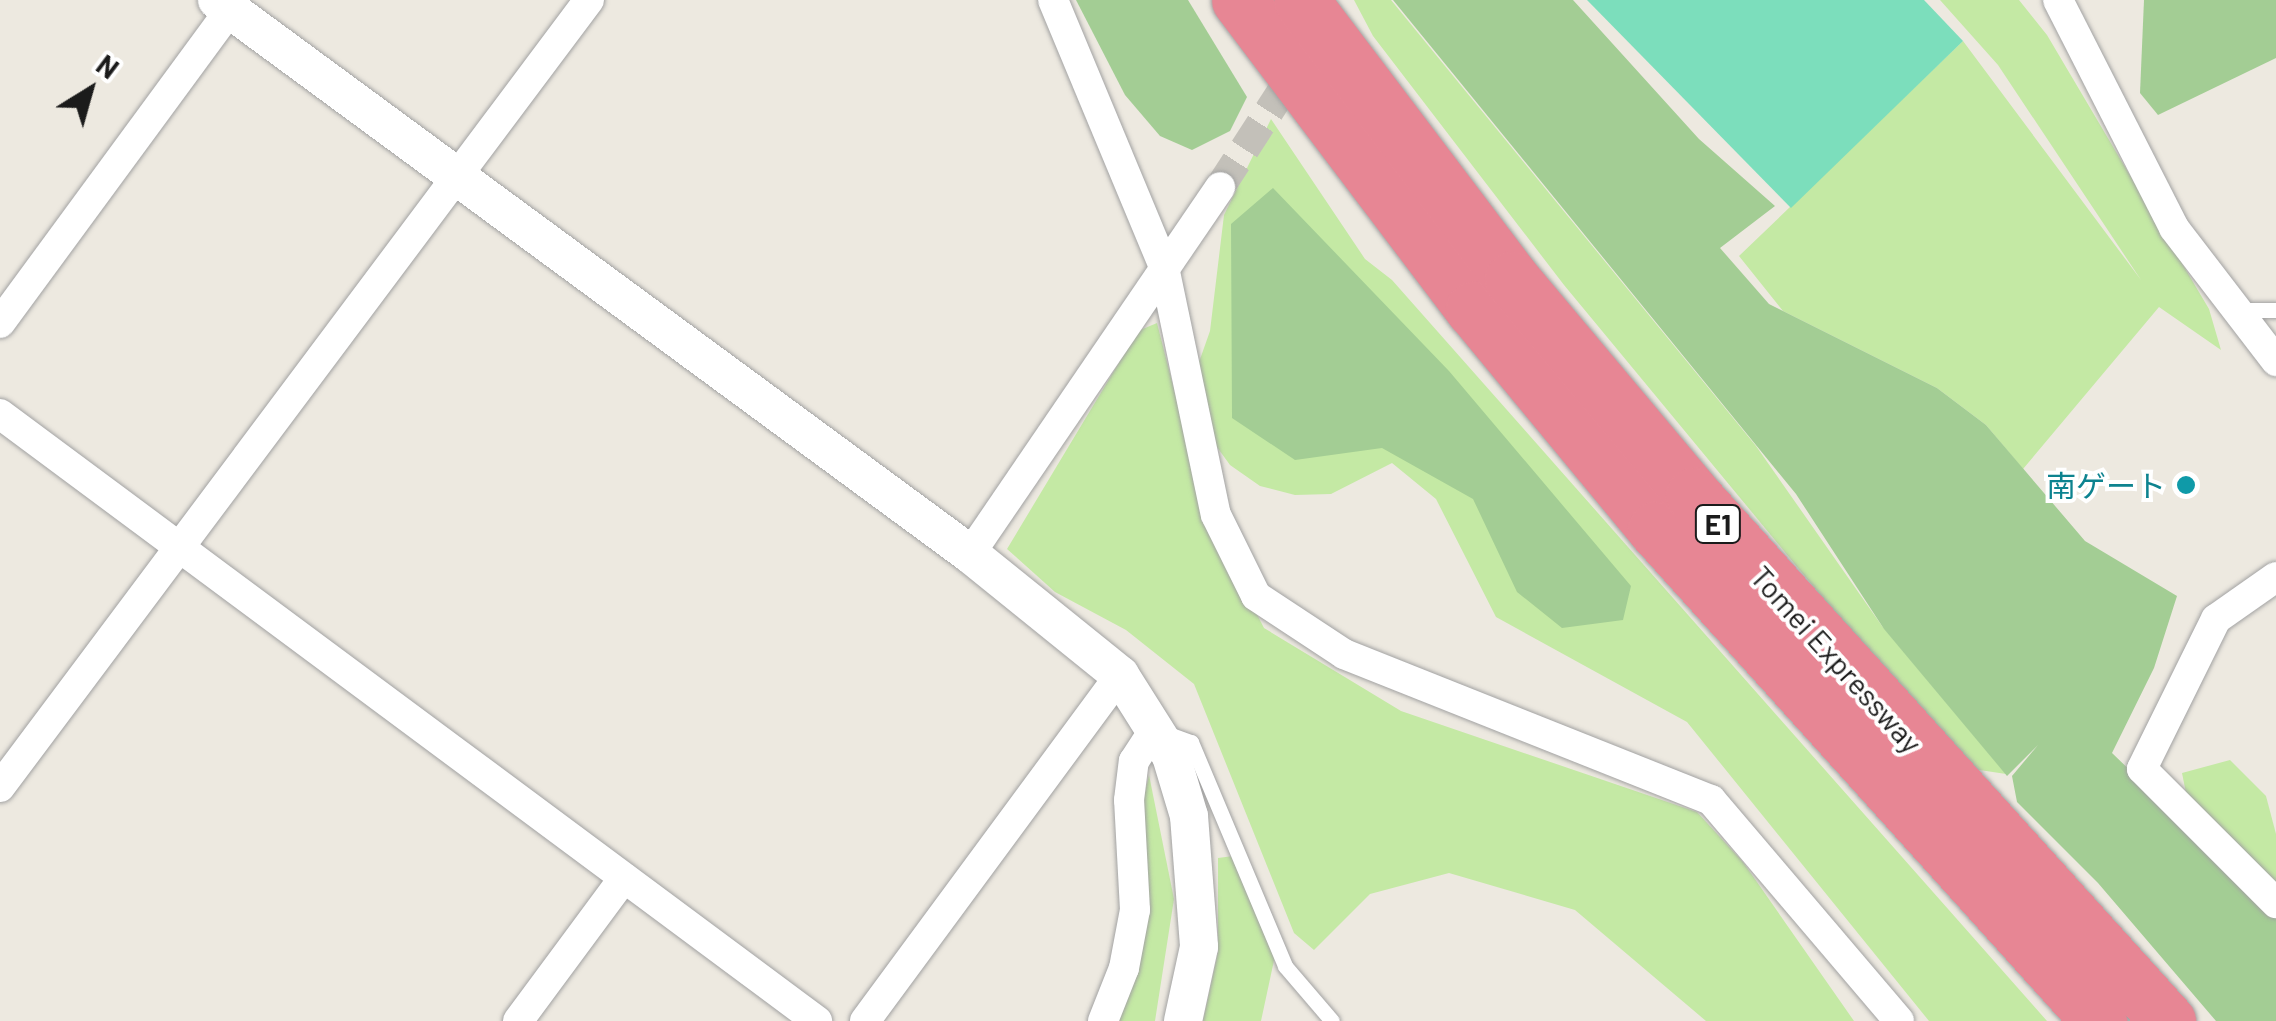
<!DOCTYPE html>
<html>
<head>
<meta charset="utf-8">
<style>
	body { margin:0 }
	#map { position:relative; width:2276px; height:1021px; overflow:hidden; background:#ede9e0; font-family:Barlow,"Noto Sans JP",sans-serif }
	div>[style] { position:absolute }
	.grass>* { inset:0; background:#c4e9a4 }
	.forest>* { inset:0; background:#a3cd94 }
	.pitch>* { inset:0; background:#7cdebc }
	.minor-tunnel>* { height:30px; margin-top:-15px; transform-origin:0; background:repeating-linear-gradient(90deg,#c3c0b9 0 30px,transparent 0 45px) }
	.roads { filter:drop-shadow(0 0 2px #a2a2a2) drop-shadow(0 0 2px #a2a2a2) }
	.service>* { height:15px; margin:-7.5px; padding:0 7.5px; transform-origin:7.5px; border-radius:7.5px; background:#fff }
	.minor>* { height:30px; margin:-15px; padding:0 15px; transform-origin:15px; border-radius:15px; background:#fff }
	.tertiary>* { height:38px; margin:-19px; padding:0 19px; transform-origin:19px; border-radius:19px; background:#fff }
	.motorway>* { height:55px; margin:-27.5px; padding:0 27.5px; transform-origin:27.5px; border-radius:27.5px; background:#e78694 }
	.dots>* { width:28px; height:28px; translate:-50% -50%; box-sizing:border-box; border:5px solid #fff; border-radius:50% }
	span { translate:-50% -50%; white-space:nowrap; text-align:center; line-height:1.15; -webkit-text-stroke:8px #fff; paint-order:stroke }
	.shield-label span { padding:2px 8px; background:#fff; border:2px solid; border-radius:8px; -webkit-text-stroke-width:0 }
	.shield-label { font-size:28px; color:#1b1b1b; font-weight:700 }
	.culture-label { font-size:30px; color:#0d838f }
	.right { translate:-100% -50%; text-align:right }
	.street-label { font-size:30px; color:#1b1b1b }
	.north { position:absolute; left:40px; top:40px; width:100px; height:100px; -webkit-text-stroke:8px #fff; paint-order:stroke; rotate:37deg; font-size:28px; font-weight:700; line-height:40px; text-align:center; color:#1b1b1b }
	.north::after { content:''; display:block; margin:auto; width:35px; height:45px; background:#1b1b1b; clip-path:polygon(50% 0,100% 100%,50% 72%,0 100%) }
</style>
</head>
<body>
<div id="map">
	<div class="grass">
		<i style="clip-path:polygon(1354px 0,1391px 0,1756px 446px,1882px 626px,2006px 774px,1973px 769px,1851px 632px,1564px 285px,1373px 36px)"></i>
		<i style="clip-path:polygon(1940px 0,2019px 0,2047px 35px,2209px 309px,2221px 350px,2159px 307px,2023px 469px,1986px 425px,1937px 388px,1783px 311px,1739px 256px,1963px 41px,2141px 280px,1998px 65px)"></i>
		<i style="clip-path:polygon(1271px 119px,1365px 259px,1392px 280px,2047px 1021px,1929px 1021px,1687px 722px,1496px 617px,1436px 499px,1392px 463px,1331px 494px,1295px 495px,1260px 486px,1230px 465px,1209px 436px,1198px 365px,1210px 331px,1224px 215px)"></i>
		<i style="clip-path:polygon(1157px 323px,1207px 518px,1264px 628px,1401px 711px,1697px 812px,1743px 862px,1854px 1021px,1706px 1021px,1575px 910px,1449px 873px,1370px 894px,1314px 950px,1294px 933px,1194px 684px,1126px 630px,1055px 592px,1007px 549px,1138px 331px)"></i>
		<i style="clip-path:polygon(2230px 760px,2266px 796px,2276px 834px,2276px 891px,2187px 798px,2182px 773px)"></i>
		<i style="clip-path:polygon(1149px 775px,1174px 899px,1155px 1021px,1119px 1021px,1144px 923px,1142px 805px)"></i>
		<i style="clip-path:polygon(1241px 855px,1276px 951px,1261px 1021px,1203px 1021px,1218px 952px,1218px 858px)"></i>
	</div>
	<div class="forest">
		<i style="clip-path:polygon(1076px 0,1188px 0,1247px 97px,1230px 131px,1192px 150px,1160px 136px,1125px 95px)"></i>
		<i style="clip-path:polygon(1393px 0,1573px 0,1699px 139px,1775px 206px,1720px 248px,1769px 304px,1937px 388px,1986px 425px,2085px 541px,2177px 596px,2154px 668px,2112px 753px,2276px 911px,2276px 1021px,2216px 1021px,2098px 883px,2017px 802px,2012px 776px,2038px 745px,2007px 776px,1884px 629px,1796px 494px)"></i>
		<i style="clip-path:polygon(2144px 0,2276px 0,2276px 58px,2158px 115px,2140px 93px)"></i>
		<i style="clip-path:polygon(1273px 188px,1449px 371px,1631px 586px,1623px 620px,1562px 628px,1517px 592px,1473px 499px,1382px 448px,1295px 460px,1232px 418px,1231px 224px)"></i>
	</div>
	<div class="pitch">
		<i style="clip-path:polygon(1587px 0,1924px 0,1963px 41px,1791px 208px)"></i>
	</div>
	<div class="minor-tunnel">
		<i style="left:1220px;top:187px;width:223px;rotate:-57.1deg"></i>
	</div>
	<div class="roads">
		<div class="service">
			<i style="left:2239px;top:310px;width:37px"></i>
			<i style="left:1163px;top:732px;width:30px;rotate:20deg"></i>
			<i style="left:1191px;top:742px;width:243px;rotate:67.2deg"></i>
			<i style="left:1285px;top:966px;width:72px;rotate:49.5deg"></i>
		</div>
		<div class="minor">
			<i style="left:1053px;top:0;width:289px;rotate:67.4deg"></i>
			<i style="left:1164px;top:267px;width:253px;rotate:78.2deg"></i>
			<i style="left:1216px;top:515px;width:90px;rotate:63.7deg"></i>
			<i style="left:1256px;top:596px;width:105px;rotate:33.4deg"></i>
			<i style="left:1344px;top:654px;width:395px;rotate:21.7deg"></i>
			<i style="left:1711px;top:800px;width:290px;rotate:49.6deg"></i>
			<i style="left:2058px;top:0;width:256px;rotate:63deg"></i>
			<i style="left:2174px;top:228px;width:168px;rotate:52.5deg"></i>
			<i style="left:0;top:323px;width:388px;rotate:-53.7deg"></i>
			<i style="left:0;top:414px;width:1018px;rotate:36.61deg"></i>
			<i style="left:970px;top:554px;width:444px;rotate:-55.7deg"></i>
			<i style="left:2276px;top:577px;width:73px;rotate:145deg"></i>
			<i style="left:2216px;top:619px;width:167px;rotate:116.3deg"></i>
			<i style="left:2142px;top:769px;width:190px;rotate:45deg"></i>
			<i style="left:0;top:787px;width:983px;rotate:-53.19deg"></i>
			<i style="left:518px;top:1021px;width:178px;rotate:-53.5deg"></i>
			<i style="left:865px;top:1021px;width:430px;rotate:-53.6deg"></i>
			<i style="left:1103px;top:1021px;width:57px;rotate:-68.4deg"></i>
			<i style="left:1124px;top:968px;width:59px;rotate:-79.3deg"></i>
			<i style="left:1135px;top:910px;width:110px;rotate:-93.1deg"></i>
			<i style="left:1129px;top:800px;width:39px;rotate:-83deg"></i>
			<i style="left:1134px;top:761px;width:38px;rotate:-57deg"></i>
		</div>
		<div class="tertiary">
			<i style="left:217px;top:0;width:935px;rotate:36.34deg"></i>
			<i style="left:970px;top:554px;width:193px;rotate:38.9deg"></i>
			<i style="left:1120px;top:675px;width:96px;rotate:57.8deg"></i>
			<i style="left:1171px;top:756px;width:63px;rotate:73.3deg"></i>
			<i style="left:1189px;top:816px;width:131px;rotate:85.6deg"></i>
			<i style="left:1199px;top:947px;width:76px;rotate:102.2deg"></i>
		</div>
		<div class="motorway">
			<i style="left:1239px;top:0;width:388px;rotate:52.9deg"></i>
			<i style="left:1473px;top:309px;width:286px;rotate:50.4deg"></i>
			<i style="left:1655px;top:529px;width:663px;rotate:47.94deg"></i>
			<i style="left:1301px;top:0;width:350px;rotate:52.9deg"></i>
			<i style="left:1512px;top:279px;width:282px;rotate:50deg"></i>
			<i style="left:1693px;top:495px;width:709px;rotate:47.92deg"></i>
		</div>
	</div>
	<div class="dots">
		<i style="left:2186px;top:485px;background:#0f9aa8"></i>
	</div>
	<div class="shield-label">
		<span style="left:1718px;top:524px">E1</span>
	</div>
	<div class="culture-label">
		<span class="right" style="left:2166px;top:485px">南ゲート</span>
	</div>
	<div class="street-label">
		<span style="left:1837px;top:659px;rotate:48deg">Tomei Expressway</span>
	</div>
	<div class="north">N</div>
</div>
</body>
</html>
